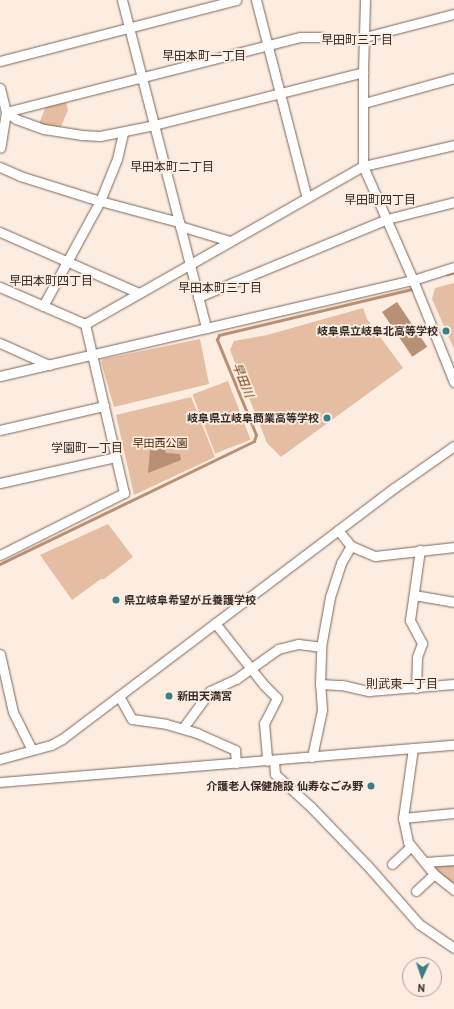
<!DOCTYPE html>
<html>
<head>
<meta charset="utf-8">
<style>
	body { margin:0 }
	#map { position:relative; width:454px; height:1009px; overflow:hidden; background:#fdece0; font-family:"PT Sans","Noto Sans JP",sans-serif }
	div>[style] { position:absolute }
	.green>* { inset:0; background:#e4bda2; transform-origin:0 0 }
	.water>* { inset:0; background:#b89174; transform-origin:0 0 }
	.stream>* { height:2.5px; margin:-1.25px; padding:0 1.25px; transform-origin:1.25px; border-radius:1.25px; background:#b89174 }
	.roads { filter:drop-shadow(0 0 1px #79675b) drop-shadow(0 0 1px #79675b) }
	.minor>* { height:9px; margin:-4.5px; padding:0 4.5px; transform-origin:4.5px; border-radius:4.5px; background:#fff }
	.dots>* { width:11px; height:11px; translate:-50% -50%; box-sizing:border-box; border:2px solid #fdece0; border-radius:50% }
	span { translate:-50% -50%; white-space:nowrap; text-align:center; line-height:1.15; -webkit-text-stroke:3.5px #fdece0; paint-order:stroke }
	.poi-label { font-size:11px; color:#342c26; font-weight:700 }
	.right { translate:-100% -50%; text-align:right }
	.left { translate:0 -50%; text-align:left }
	.park-label { font-size:11px; color:#4a2400 }
	.neighbourhood-label { font-size:12px; color:#342c26 }
	.water-label { font-size:12px; color:#6a3705; font-style:italic }
	.north { position:absolute; left:402px; top:957px; width:40px; height:40px; box-sizing:border-box; background:#fdece0; border:1px solid #ad9f96; border-radius:50%; rotate:183deg; font-size:11px; font-weight:700; line-height:16px; text-align:center; color:#342c26 }
	.north::after { content:''; display:block; margin:auto; width:14px; height:18px; background:#387f89; clip-path:polygon(50% 0,100% 100%,50% 72%,0 100%) }
</style>
</head>
<body>
<div id="map">
	<div class="green">
		<i style="clip-path:polygon(66px 101px,68px 110px,60px 129px,39px 124px,46px 106px)"></i>
		<i style="clip-path:polygon(454px 283px,454px 349px,432px 299px,435px 288px)"></i>
		<i style="clip-path:polygon(363px 308px,367px 319px,403px 368px,281px 457px,267px 443px,230px 350px,234px 341px,267px 335px)"></i>
		<i style="clip-path:polygon(200px 339px,209px 384px,114px 407px,101px 362px,103px 359px)"></i>
		<i style="left:228px;top:381px;width:63px;height:38px;rotate:69deg"></i>
		<i style="clip-path:polygon(191px 397px,215px 457px,134px 495px,116px 415px)"></i>
		<i style="clip-path:polygon(108px 524px,133px 557px,104px 579px,101px 579px,72px 600px,40px 555px)"></i>
		<i style="clip-path:polygon(454px 864px,454px 885px,433px 868px,435px 865px)"></i>
	</div>
	<div class="water">
		<i style="left:397px;top:302px;width:54px;height:18px;rotate:56deg"></i>
		<i style="clip-path:polygon(159px 448px,165px 449px,166px 453px,180px 454px,181px 460px,148px 473px,150px 450px,156px 451px)"></i>
	</div>
	<div class="stream">
		<i style="left:447px;top:274px;width:7px;rotate:-16deg"></i>
		<i style="left:0;top:564px;width:282px;rotate:-25.8deg"></i>
		<i style="left:254px;top:441px;width:6px;rotate:-72deg"></i>
		<i style="left:256px;top:435px;width:103px;rotate:-112.3deg"></i>
		<i style="left:217px;top:340px;width:5px;rotate:-68deg"></i>
		<i style="left:219px;top:335px;width:198px;rotate:-13.4deg"></i>
		<i style="left:412px;top:289px;width:3px;rotate:-45deg"></i>
	</div>
	<div class="roads">
		<div class="minor">
			<i style="left:122px;top:0;width:339px;rotate:75.6deg"></i>
			<i style="left:256px;top:0;width:204px;rotate:75.6deg"></i>
			<i style="left:365px;top:0;width:72px;rotate:91.6deg"></i>
			<i style="left:363px;top:72px;width:94px;rotate:90deg"></i>
			<i style="left:363px;top:166px;width:124px;rotate:66.3deg"></i>
			<i style="left:413px;top:280px;width:110px;rotate:68.1deg"></i>
			<i style="left:365px;top:37px;width:92px;rotate:-14.5deg"></i>
			<i style="left:0;top:61px;width:244px;rotate:-14.5deg"></i>
			<i style="left:0;top:88px;width:25px;rotate:76deg"></i>
			<i style="left:6px;top:112px;width:36px;rotate:99deg"></i>
			<i style="left:364px;top:103px;width:93px;rotate:-15.5deg"></i>
			<i style="left:6px;top:112px;width:12px;rotate:35deg"></i>
			<i style="left:16px;top:119px;width:30px;rotate:20deg"></i>
			<i style="left:44px;top:129px;width:37px;rotate:9deg"></i>
			<i style="left:81px;top:135px;width:19px;rotate:3deg"></i>
			<i style="left:100px;top:136px;width:55px;rotate:-11.5deg"></i>
			<i style="left:154px;top:125px;width:216px;rotate:-14.2deg"></i>
			<i style="left:6px;top:112px;width:303px;rotate:-14.3deg"></i>
			<i style="left:300px;top:37px;width:21px"></i>
			<i style="left:0;top:167px;width:22px;rotate:24deg"></i>
			<i style="left:20px;top:176px;width:84px;rotate:17.4deg"></i>
			<i style="left:100px;top:201px;width:82px;rotate:14.9deg"></i>
			<i style="left:180px;top:226px;width:52px;rotate:16.7deg"></i>
			<i style="left:0;top:232px;width:152px;rotate:23.7deg"></i>
			<i style="left:0;top:287px;width:93px;rotate:23.5deg"></i>
			<i style="left:198px;top:297px;width:204px;rotate:-22.4deg"></i>
			<i style="left:387px;top:219px;width:69px;rotate:-14.2deg"></i>
			<i style="left:43px;top:306px;width:119px;rotate:-61.5deg"></i>
			<i style="left:100px;top:201px;width:45px;rotate:-68deg"></i>
			<i style="left:117px;top:159px;width:27px;rotate:-77deg"></i>
			<i style="left:85px;top:324px;width:320px;rotate:-29.6deg"></i>
			<i style="left:363px;top:166px;width:93px;rotate:-13deg"></i>
			<i style="left:0;top:343px;width:54px;rotate:24.2deg"></i>
			<i style="left:0;top:376px;width:424px;rotate:-13.1deg"></i>
			<i style="left:413px;top:280px;width:43px;rotate:-17.6deg"></i>
			<i style="left:0;top:430px;width:107px;rotate:-13deg"></i>
			<i style="left:0;top:483px;width:118px;rotate:-12.7deg"></i>
			<i style="left:338px;top:530px;width:21px;rotate:51deg"></i>
			<i style="left:351px;top:546px;width:26px;rotate:23deg"></i>
			<i style="left:375px;top:556px;width:80px;rotate:-6.5deg"></i>
			<i style="left:0;top:555px;width:139px;rotate:-26.6deg"></i>
			<i style="left:124px;top:493px;width:173px;rotate:-103deg"></i>
			<i style="left:414px;top:595px;width:41px;rotate:9.9deg"></i>
			<i style="left:215px;top:623px;width:79px;rotate:51.7deg"></i>
			<i style="left:264px;top:685px;width:18px;rotate:45deg"></i>
			<i style="left:277px;top:698px;width:28px;rotate:117deg"></i>
			<i style="left:264px;top:723px;width:38px;rotate:85deg"></i>
			<i style="left:0;top:654px;width:59px;rotate:77.4deg"></i>
			<i style="left:13px;top:712px;width:42px;rotate:63.4deg"></i>
			<i style="left:320px;top:684px;width:22px;rotate:3deg"></i>
			<i style="left:342px;top:685px;width:28px;rotate:13deg"></i>
			<i style="left:369px;top:691px;width:85px;rotate:-4.7deg"></i>
			<i style="left:416px;top:688px;width:31px;rotate:-88deg"></i>
			<i style="left:417px;top:657px;width:15px;rotate:-70deg"></i>
			<i style="left:422px;top:643px;width:26px;rotate:-118deg"></i>
			<i style="left:410px;top:620px;width:71px;rotate:-81.9deg"></i>
			<i style="left:119px;top:696px;width:26px;rotate:61deg"></i>
			<i style="left:132px;top:719px;width:34px;rotate:8deg"></i>
			<i style="left:166px;top:724px;width:32px;rotate:16deg"></i>
			<i style="left:197px;top:733px;width:42px;rotate:24.1deg"></i>
			<i style="left:235px;top:750px;width:13px;rotate:86deg"></i>
			<i style="left:183px;top:728px;width:46px;rotate:-53.9deg"></i>
			<i style="left:210px;top:691px;width:29px;rotate:-25deg"></i>
			<i style="left:236px;top:679px;width:52px;rotate:-35.5deg"></i>
			<i style="left:278px;top:649px;width:21px;rotate:-14deg"></i>
			<i style="left:298px;top:644px;width:23px;rotate:7deg"></i>
			<i style="left:413px;top:748px;width:71px;rotate:98.1deg"></i>
			<i style="left:403px;top:818px;width:25px;rotate:78deg"></i>
			<i style="left:408px;top:842px;width:41px;rotate:50.9deg"></i>
			<i style="left:434px;top:874px;width:26px;rotate:39deg"></i>
			<i style="left:312px;top:757px;width:48px;rotate:-78deg"></i>
			<i style="left:322px;top:710px;width:26px;rotate:-94deg"></i>
			<i style="left:320px;top:684px;width:37px;rotate:-88deg"></i>
			<i style="left:321px;top:647px;width:51px;rotate:-79.8deg"></i>
			<i style="left:330px;top:597px;width:36px;rotate:-72deg"></i>
			<i style="left:341px;top:563px;width:20px;rotate:-60deg"></i>
			<i style="left:0;top:759px;width:53px;rotate:-15.4deg"></i>
			<i style="left:51px;top:745px;width:13px;rotate:-29deg"></i>
			<i style="left:62px;top:739px;width:416px;rotate:-37.1deg"></i>
			<i style="left:394px;top:488px;width:73px;rotate:-35deg"></i>
			<i style="left:274px;top:760px;width:14px;rotate:86deg"></i>
			<i style="left:275px;top:774px;width:49px;rotate:42.5deg"></i>
			<i style="left:311px;top:807px;width:81px;rotate:46deg"></i>
			<i style="left:367px;top:865px;width:79px;rotate:48.6deg"></i>
			<i style="left:419px;top:924px;width:42px;rotate:34.4deg"></i>
			<i style="left:0;top:782px;width:456px;rotate:-4.7deg"></i>
			<i style="left:403px;top:818px;width:51px;rotate:-5.6deg"></i>
			<i style="left:425px;top:862px;width:29px;rotate:-4deg"></i>
			<i style="left:392px;top:864px;width:26px;rotate:-43deg"></i>
			<i style="left:416px;top:891px;width:25px;rotate:-43deg"></i>
		</div>
	</div>
	<div class="dots">
		<i style="left:446px;top:331px;background:#387f89"></i>
		<i style="left:327px;top:418px;background:#387f89"></i>
		<i style="left:116px;top:600px;background:#387f89"></i>
		<i style="left:169px;top:696px;background:#387f89"></i>
		<i style="left:371px;top:786px;background:#387f89"></i>
	</div>
	<div class="poi-label">
		<span class="right" style="left:438px;top:331px">岐阜県立岐阜北高等学校</span>
		<span class="right" style="left:319px;top:418px">岐阜県立岐阜商業高等学校</span>
		<span class="left" style="left:124px;top:600px">県立岐阜希望が丘養護学校</span>
		<span class="left" style="left:177px;top:696px">新田天満宮</span>
		<span class="right" style="left:363px;top:786px">介護老人保健施設 仙寿なごみ野</span>
	</div>
	<div class="park-label">
		<span style="left:160px;top:443px">早田西公園</span>
	</div>
	<div class="neighbourhood-label">
		<span style="left:357px;top:40px">早田町三丁目</span>
		<span style="left:204px;top:56px">早田本町一丁目</span>
		<span style="left:172px;top:167px">早田本町二丁目</span>
		<span style="left:380px;top:200px">早田町四丁目</span>
		<span style="left:51px;top:281px">早田本町四丁目</span>
		<span style="left:220px;top:288px">早田本町三丁目</span>
		<span style="left:87px;top:448px">学園町一丁目</span>
		<span style="left:402px;top:684px">則武東一丁目</span>
	</div>
	<div class="water-label">
		<span style="left:243px;top:380px;rotate:68deg">早田川</span>
	</div>
	<div class="north">N</div>
</div>
</body>
</html>
